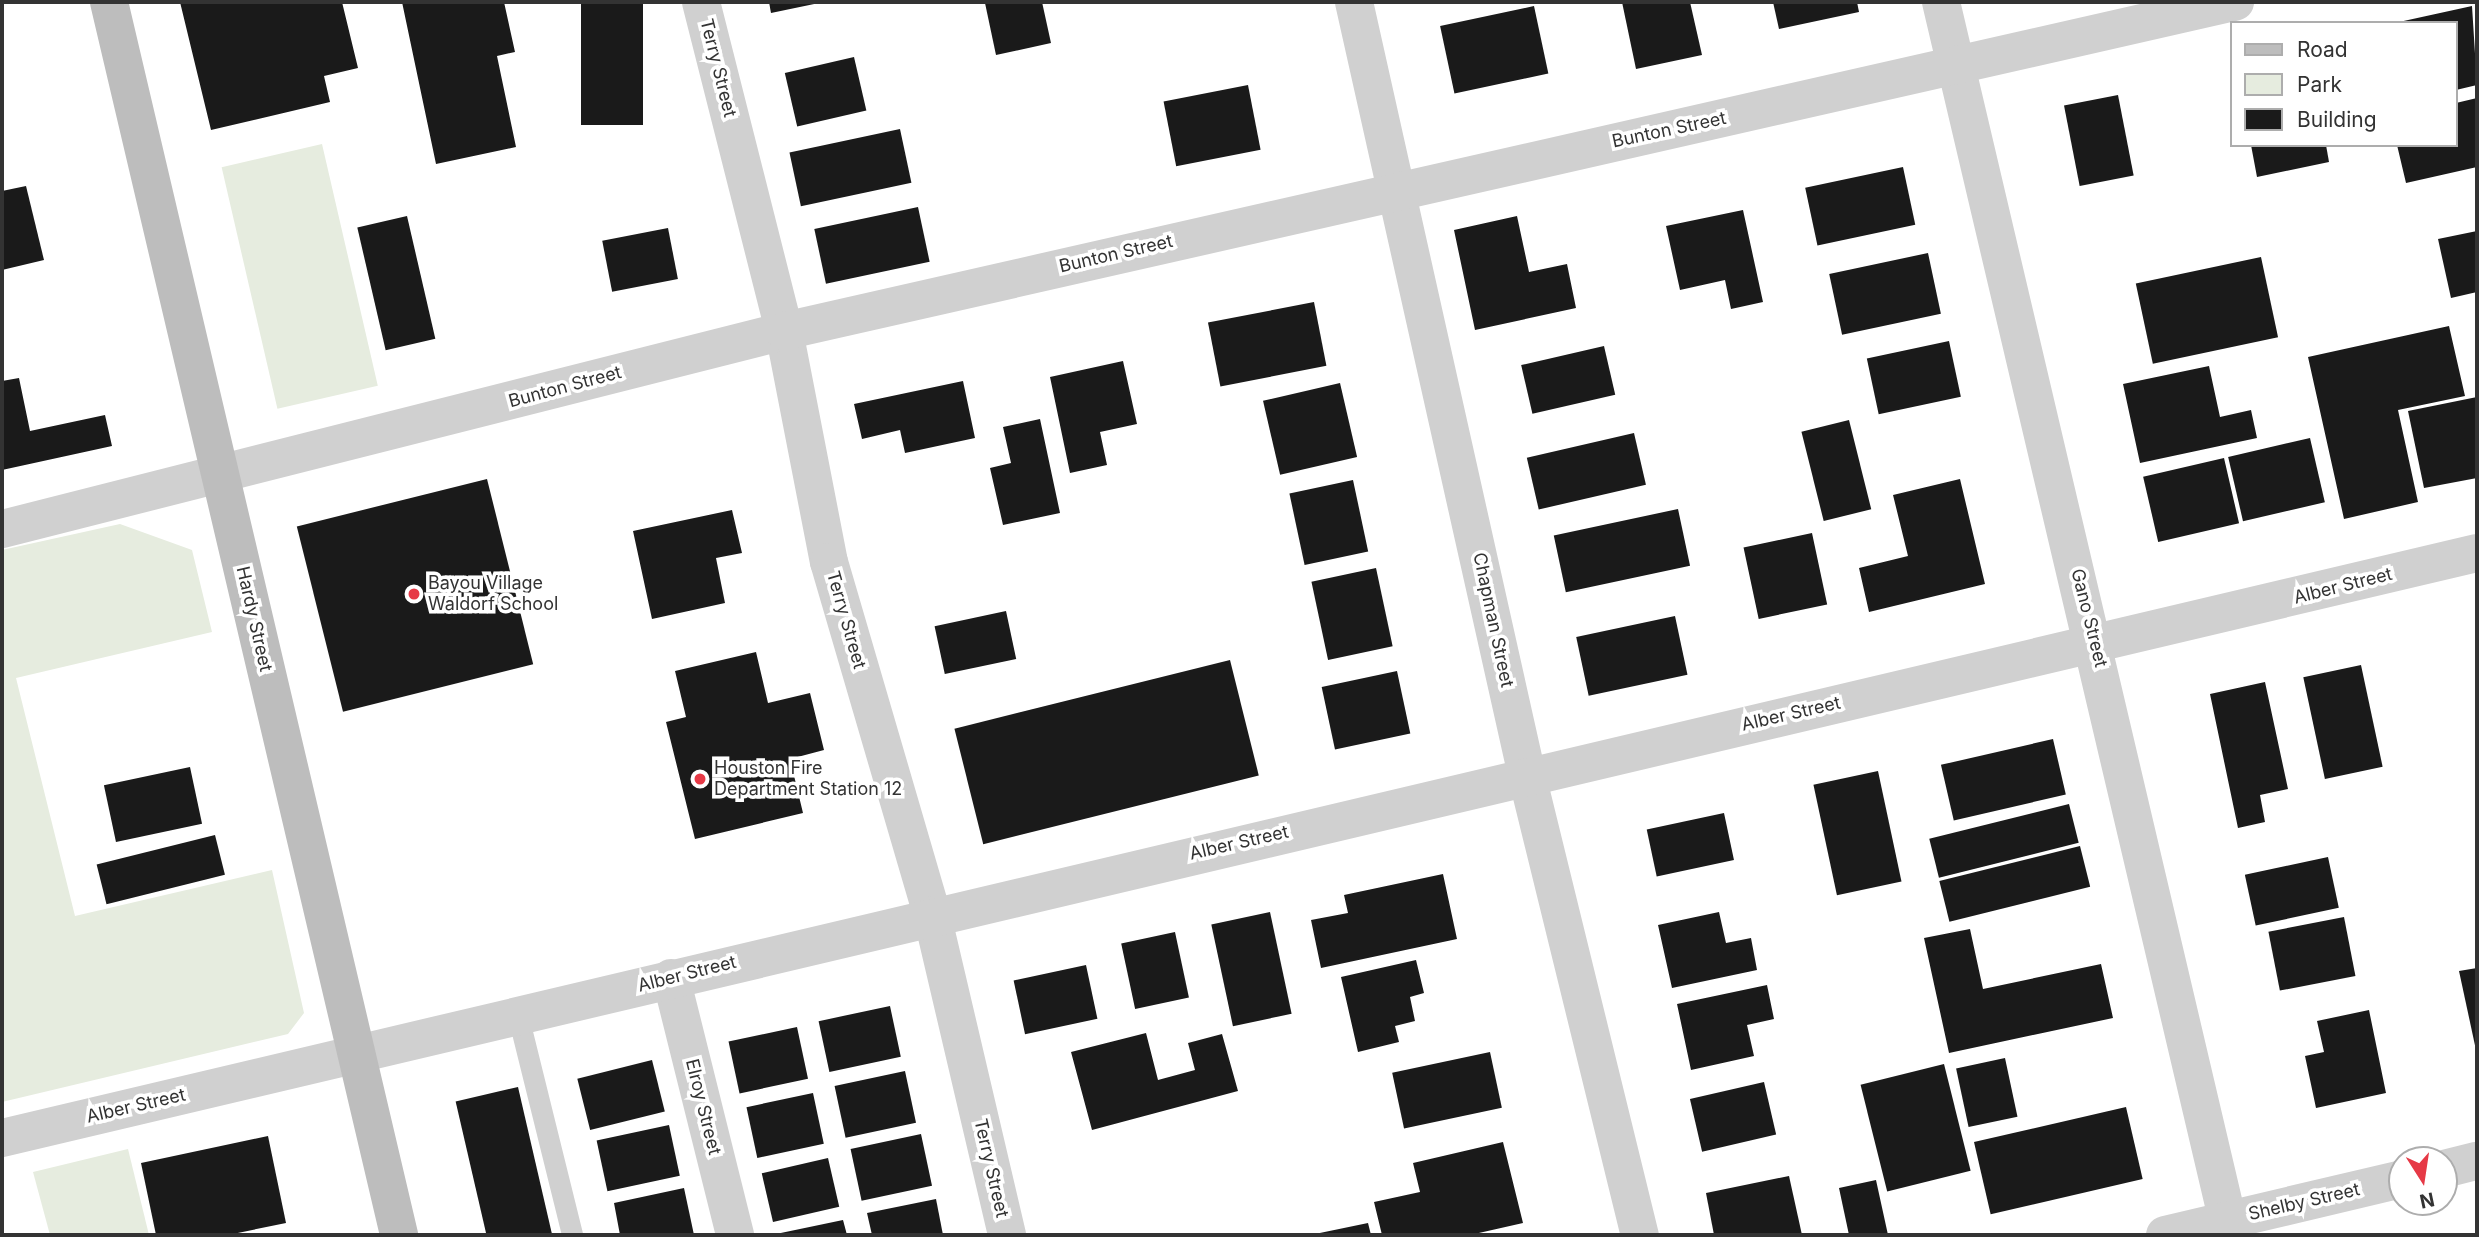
<!DOCTYPE html>
<html>
<head>
<meta charset="utf-8">
<style>
	body { margin:0 }
	#map { position:relative; width:2479px; height:1237px; overflow:hidden; background:#fff; font-family:Inter,sans-serif }
	div>[style] { position:absolute }
	.green>* { inset:0; background:#e6ecdf; transform-origin:0 0 }
	.building>* { inset:0; background:#1a1a1a; transform-origin:0 0 }
	.service>* { height:21px; margin:-10.5px; padding:0 10.5px; transform-origin:10.5px; border-radius:10.5px; background:#d0d0d0 }
	.minor>* { height:38px; margin:-19px; padding:0 19px; transform-origin:19px; border-radius:19px; background:#d0d0d0 }
	.secondary>* { height:38px; margin:-19px; padding:0 19px; transform-origin:19px; border-radius:19px; background:#bdbdbd }
	.dots>* { width:19px; height:19px; translate:-50% -50%; box-sizing:border-box; border:4px solid #fff; border-radius:50% }
	span { translate:-50% -50%; white-space:nowrap; text-align:center; line-height:1.15; -webkit-text-stroke:7px #fff; paint-order:stroke }
	.street-label { font-size:18px; color:#333 }
	.poi-label { font-size:18px; color:#333 }
	.left { translate:0 -50%; text-align:left }
	.frame { position:absolute; inset:0; border:4px solid #333; pointer-events:none }
	.legend { position:absolute; left:2230px; top:21px; width:228px; height:126px; box-sizing:border-box; background:#fff; border:2px solid #adadad; margin:0; padding:9px 12px; list-style:none; font-size:21px; color:#333 }
	.legend li { display:flex; align-items:center; gap:14px; height:35px }
	.legend b { width:35px; border:2px solid #adadad }
	.north { position:absolute; left:2388px; top:1146px; width:70px; height:70px; box-sizing:border-box; background:#fff; border:2px solid #adadad; border-radius:50%; rotate:168deg; font-size:19px; font-weight:700; line-height:28px; text-align:center; color:#333 }
	.north::after { content:''; display:block; margin:auto; width:24px; height:32px; background:#e63946; clip-path:polygon(50% 0,100% 100%,50% 72%,0 100%) }
</style>
</head>
<body>
<div id="map">
	<div class="green">
		<i style="left:322px;top:144px;width:248px;height:103px;rotate:77deg"></i>
		<i style="clip-path:polygon(120px 524px,192px 550px,212px 632px,16px 678px,75px 916px,272px 870px,304px 1013px,288px 1034px,2px 1102px,2px 550px)"></i>
		<i style="clip-path:polygon(128px 1149px,149px 1235px,50px 1235px,33px 1172px)"></i>
	</div>
	<div class="building">
		<i style="clip-path:polygon(180px 2px,342px 2px,358px 68px,324px 76px,330px 102px,211px 130px)"></i>
		<i style="clip-path:polygon(402px 2px,504px 2px,515px 52px,497px 56px,516px 147px,436px 164px)"></i>
		<i style="left:581px;top:2px;width:62px;height:123px"></i>
		<i style="clip-path:polygon(769px 2px,818px 2px,819px 3px,771px 13px)"></i>
		<i style="clip-path:polygon(1042px 2px,1051px 43px,996px 55px,985px 3px)"></i>
		<i style="clip-path:polygon(1622px 2px,1690px 2px,1702px 55px,1636px 69px)"></i>
		<i style="clip-path:polygon(1773px 2px,1857px 2px,1859px 12px,1779px 29px)"></i>
		<i style="left:1534px;top:6px;width:69px;height:96px;rotate:78deg"></i>
		<i style="clip-path:polygon(2472px 6px,2477px 85px,2456px 90px,2456px 23px,2399px 22px)"></i>
		<i style="left:854px;top:57px;width:55px;height:71px;rotate:77deg"></i>
		<i style="left:1248px;top:85px;width:66px;height:86px;rotate:79deg"></i>
		<i style="left:2118px;top:95px;width:82px;height:55px;rotate:79deg"></i>
		<i style="clip-path:polygon(2477px 98px,2477px 167px,2406px 183px,2397px 145px,2456px 145px,2456px 103px)"></i>
		<i style="left:900px;top:129px;width:55px;height:113px;rotate:78deg"></i>
		<i style="clip-path:polygon(2251px 145px,2326px 145px,2329px 162px,2257px 177px)"></i>
		<i style="left:1903px;top:167px;width:59px;height:100px;rotate:78deg"></i>
		<i style="clip-path:polygon(26px 186px,44px 260px,2px 270px,2px 191px)"></i>
		<i style="left:918px;top:207px;width:56px;height:106px;rotate:78deg"></i>
		<i style="clip-path:polygon(1743px 210px,1763px 302px,1731px 309px,1725px 280px,1680px 290px,1666px 226px)"></i>
		<i style="left:407px;top:216px;width:126px;height:51px;rotate:77deg"></i>
		<i style="clip-path:polygon(1517px 216px,1529px 272px,1567px 264px,1576px 308px,1475px 330px,1454px 230px)"></i>
		<i style="left:668px;top:228px;width:52px;height:67px;rotate:79deg"></i>
		<i style="clip-path:polygon(2477px 231px,2477px 292px,2451px 298px,2438px 239px)"></i>
		<i style="left:1928px;top:253px;width:62px;height:101px;rotate:78deg"></i>
		<i style="left:2261px;top:257px;width:82px;height:128px;rotate:78deg"></i>
		<i style="left:1314px;top:302px;width:65px;height:108px;rotate:79deg"></i>
		<i style="clip-path:polygon(2449px 326px,2465px 396px,2398px 410px,2418px 502px,2344px 519px,2308px 357px)"></i>
		<i style="left:1949px;top:341px;width:57px;height:84px;rotate:78deg"></i>
		<i style="left:1604px;top:346px;width:50px;height:85px;rotate:77deg"></i>
		<i style="clip-path:polygon(1123px 361px,1137px 424px,1100px 432px,1107px 465px,1070px 473px,1050px 377px)"></i>
		<i style="clip-path:polygon(2209px 366px,2220px 417px,2251px 410px,2257px 438px,2140px 463px,2123px 384px)"></i>
		<i style="clip-path:polygon(19px 378px,30px 431px,105px 415px,112px 446px,2px 470px,2px 381px)"></i>
		<i style="clip-path:polygon(963px 381px,975px 438px,905px 453px,900px 430px,862px 439px,854px 404px)"></i>
		<i style="left:1340px;top:383px;width:76px;height:79px;rotate:77deg"></i>
		<i style="clip-path:polygon(2477px 397px,2477px 478px,2424px 488px,2408px 411px)"></i>
		<i style="clip-path:polygon(1040px 419px,1060px 513px,1003px 525px,990px 468px,1011px 463px,1003px 427px)"></i>
		<i style="left:1849px;top:420px;width:92px;height:49px;rotate:76deg"></i>
		<i style="left:1634px;top:433px;width:53px;height:110px;rotate:77deg"></i>
		<i style="left:2310px;top:438px;width:66px;height:84px;rotate:77deg"></i>
		<i style="left:2224px;top:458px;width:67px;height:83px;rotate:77deg"></i>
		<i style="left:487px;top:479px;width:191px;height:196px;rotate:76deg"></i>
		<i style="clip-path:polygon(1960px 479px,1985px 584px,1869px 612px,1859px 568px,1908px 556px,1893px 495px)"></i>
		<i style="left:1353px;top:480px;width:73px;height:65px;rotate:78deg"></i>
		<i style="left:1678px;top:509px;width:58px;height:127px;rotate:78deg"></i>
		<i style="clip-path:polygon(732px 510px,742px 553px,716px 558px,725px 603px,652px 619px,633px 531px)"></i>
		<i style="left:1812px;top:533px;width:73px;height:70px;rotate:78deg"></i>
		<i style="left:1376px;top:568px;width:80px;height:66px;rotate:78deg"></i>
		<i style="left:1006px;top:611px;width:49px;height:73px;rotate:78deg"></i>
		<i style="left:1675px;top:616px;width:60px;height:101px;rotate:78deg"></i>
		<i style="clip-path:polygon(756px 652px,768px 703px,810px 693px,824px 750px,790px 759px,803px 813px,695px 839px,666px 722px,686px 717px,675px 671px)"></i>
		<i style="left:1230px;top:660px;width:119px;height:284px;rotate:76deg"></i>
		<i style="left:2361px;top:665px;width:104px;height:59px;rotate:78deg"></i>
		<i style="left:1397px;top:671px;width:64px;height:77px;rotate:78deg"></i>
		<i style="clip-path:polygon(2265px 682px,2288px 789px,2260px 795px,2265px 822px,2238px 828px,2210px 694px)"></i>
		<i style="left:2053px;top:739px;width:57px;height:115px;rotate:77deg"></i>
		<i style="left:190px;top:767px;width:58px;height:88px;rotate:78deg"></i>
		<i style="left:1878px;top:771px;width:113px;height:66px;rotate:78deg"></i>
		<i style="left:2069px;top:804px;width:40px;height:144px;rotate:76deg"></i>
		<i style="left:1724px;top:813px;width:48px;height:79px;rotate:78deg"></i>
		<i style="left:215px;top:835px;width:41px;height:122px;rotate:76deg"></i>
		<i style="left:2080px;top:846px;width:42px;height:145px;rotate:76deg"></i>
		<i style="left:2328px;top:857px;width:52px;height:85px;rotate:78deg"></i>
		<i style="clip-path:polygon(1443px 874px,1457px 939px,1321px 968px,1311px 920px,1348px 913px,1344px 895px)"></i>
		<i style="left:1270px;top:912px;width:104px;height:60px;rotate:78deg"></i>
		<i style="clip-path:polygon(1719px 912px,1726px 943px,1751px 938px,1757px 970px,1672px 988px,1658px 925px)"></i>
		<i style="left:2344px;top:917px;width:60px;height:77px;rotate:79deg"></i>
		<i style="clip-path:polygon(1970px 929px,1983px 989px,2101px 964px,2113px 1018px,1949px 1053px,1924px 938px)"></i>
		<i style="left:1175px;top:932px;width:67px;height:55px;rotate:78deg"></i>
		<i style="clip-path:polygon(1416px 960px,1424px 993px,1410px 997px,1415px 1021px,1395px 1026px,1399px 1042px,1358px 1052px,1341px 977px)"></i>
		<i style="left:1086px;top:965px;width:55px;height:74px;rotate:78deg"></i>
		<i style="clip-path:polygon(2477px 968px,2477px 1050px,2476px 1050px,2459px 971px)"></i>
		<i style="clip-path:polygon(1767px 985px,1774px 1019px,1747px 1025px,1754px 1056px,1691px 1070px,1677px 1004px)"></i>
		<i style="left:890px;top:1006px;width:52px;height:73px;rotate:78deg"></i>
		<i style="clip-path:polygon(2369px 1010px,2386px 1093px,2316px 1108px,2305px 1056px,2324px 1052px,2317px 1021px)"></i>
		<i style="left:797px;top:1027px;width:53px;height:70px;rotate:78deg"></i>
		<i style="clip-path:polygon(1146px 1033px,1158px 1080px,1195px 1070px,1188px 1043px,1222px 1034px,1238px 1091px,1092px 1130px,1071px 1052px)"></i>
		<i style="left:1490px;top:1052px;width:57px;height:100px;rotate:78deg"></i>
		<i style="left:2005px;top:1058px;width:60px;height:50px;rotate:78deg"></i>
		<i style="left:652px;top:1060px;width:53px;height:77px;rotate:76deg"></i>
		<i style="left:1944px;top:1064px;width:110px;height:86px;rotate:76deg"></i>
		<i style="left:905px;top:1071px;width:53px;height:72px;rotate:78deg"></i>
		<i style="left:1764px;top:1082px;width:54px;height:76px;rotate:77deg"></i>
		<i style="left:518px;top:1087px;width:152px;height:64px;rotate:77deg"></i>
		<i style="left:813px;top:1093px;width:52px;height:68px;rotate:78deg"></i>
		<i style="left:2126px;top:1107px;width:74px;height:156px;rotate:77deg"></i>
		<i style="left:669px;top:1125px;width:52px;height:74px;rotate:78deg"></i>
		<i style="left:921px;top:1134px;width:53px;height:72px;rotate:78deg"></i>
		<i style="clip-path:polygon(268px 1136px,286px 1223px,228px 1235px,156px 1235px,141px 1163px)"></i>
		<i style="clip-path:polygon(1503px 1142px,1523px 1223px,1470px 1235px,1382px 1235px,1374px 1202px,1420px 1192px,1413px 1163px)"></i>
		<i style="left:828px;top:1158px;width:50px;height:68px;rotate:77deg"></i>
		<i style="clip-path:polygon(1789px 1176px,1802px 1235px,1714px 1235px,1706px 1193px)"></i>
		<i style="clip-path:polygon(1876px 1180px,1888px 1235px,1849px 1235px,1839px 1188px)"></i>
		<i style="clip-path:polygon(684px 1188px,694px 1235px,620px 1235px,614px 1203px)"></i>
		<i style="clip-path:polygon(936px 1199px,943px 1235px,872px 1235px,867px 1213px)"></i>
		<i style="clip-path:polygon(843px 1220px,847px 1235px,776px 1235px,776px 1234px)"></i>
		<i style="clip-path:polygon(1368px 1223px,1371px 1235px,1315px 1235px,1315px 1234px)"></i>
	</div>
	<div class="service">
		<i style="left:518px;top:1016px;width:226px;rotate:76.1deg"></i>
	</div>
	<div class="minor">
		<i style="left:701px;top:2px;width:339px;rotate:75.8deg"></i>
		<i style="left:784px;top:331px;width:235px;rotate:79deg"></i>
		<i style="left:829px;top:562px;width:368px;rotate:73.7deg"></i>
		<i style="left:932px;top:915px;width:329px;rotate:76.8deg"></i>
		<i style="left:1354px;top:2px;width:797px;rotate:77.39deg"></i>
		<i style="left:1528px;top:780px;width:469px;rotate:76.2deg"></i>
		<i style="left:1941px;top:2px;width:1267px;rotate:76.76deg"></i>
		<i style="left:2px;top:529px;width:807px;rotate:-14.21deg"></i>
		<i style="left:784px;top:331px;width:1488px;rotate:-12.78deg"></i>
		<i style="left:671px;top:978px;width:265px;rotate:76deg"></i>
		<i style="left:2px;top:1138px;width:2543px;rotate:-13.3deg"></i>
		<i style="left:2444px;top:1169px;width:34px;rotate:-14deg"></i>
		<i style="left:2165px;top:1235px;width:244px;rotate:-13.3deg"></i>
	</div>
	<div class="secondary">
		<i style="left:109px;top:2px;width:1267px;rotate:76.76deg"></i>
	</div>
	<div class="dots">
		<i style="left:414px;top:594px;background:#e63946"></i>
		<i style="left:700px;top:779px;background:#e63946"></i>
	</div>
	<div class="street-label">
		<span style="left:718px;top:68px;rotate:76deg">Terry Street</span>
		<span style="left:1669px;top:130px;rotate:-12deg">Bunton Street</span>
		<span style="left:1116px;top:254px;rotate:-13deg">Bunton Street</span>
		<span style="left:565px;top:387px;rotate:-15deg">Bunton Street</span>
		<span style="left:2343px;top:586px;rotate:-14deg">Alber Street</span>
		<span style="left:2089px;top:618px;rotate:76deg">Gano Street</span>
		<span style="left:254px;top:619px;rotate:77deg">Hardy Street</span>
		<span style="left:846px;top:620px;rotate:74deg">Terry Street</span>
		<span style="left:1493px;top:620px;rotate:78deg">Chapman Street</span>
		<span style="left:1791px;top:714px;rotate:-13deg">Alber Street</span>
		<span style="left:1239px;top:843px;rotate:-13deg">Alber Street</span>
		<span style="left:687px;top:974px;rotate:-14deg">Alber Street</span>
		<span style="left:136px;top:1106px;rotate:-13deg">Alber Street</span>
		<span style="left:703px;top:1107px;rotate:76deg">Elroy Street</span>
		<span style="left:991px;top:1168px;rotate:77deg">Terry Street</span>
		<span style="left:2304px;top:1202px;rotate:-13deg">Shelby Street</span>
	</div>
	<div class="poi-label">
		<span class="left" style="left:428px;top:594px">Bayou Village<br>Waldorf School</span>
		<span class="left" style="left:714px;top:779px">Houston Fire<br>Department Station 12</span>
	</div>
	<div class="frame"></div>
	<ul class="legend">
	<li><b style="height:9px;background:#bdbdbd"></b>Road</li>
	<li><b style="height:19px;background:#e6ecdf"></b>Park</li>
	<li><b style="height:19px;background:#1a1a1a"></b>Building</li>
	</ul>
	<div class="north">N</div>
</div>
</body>
</html>
